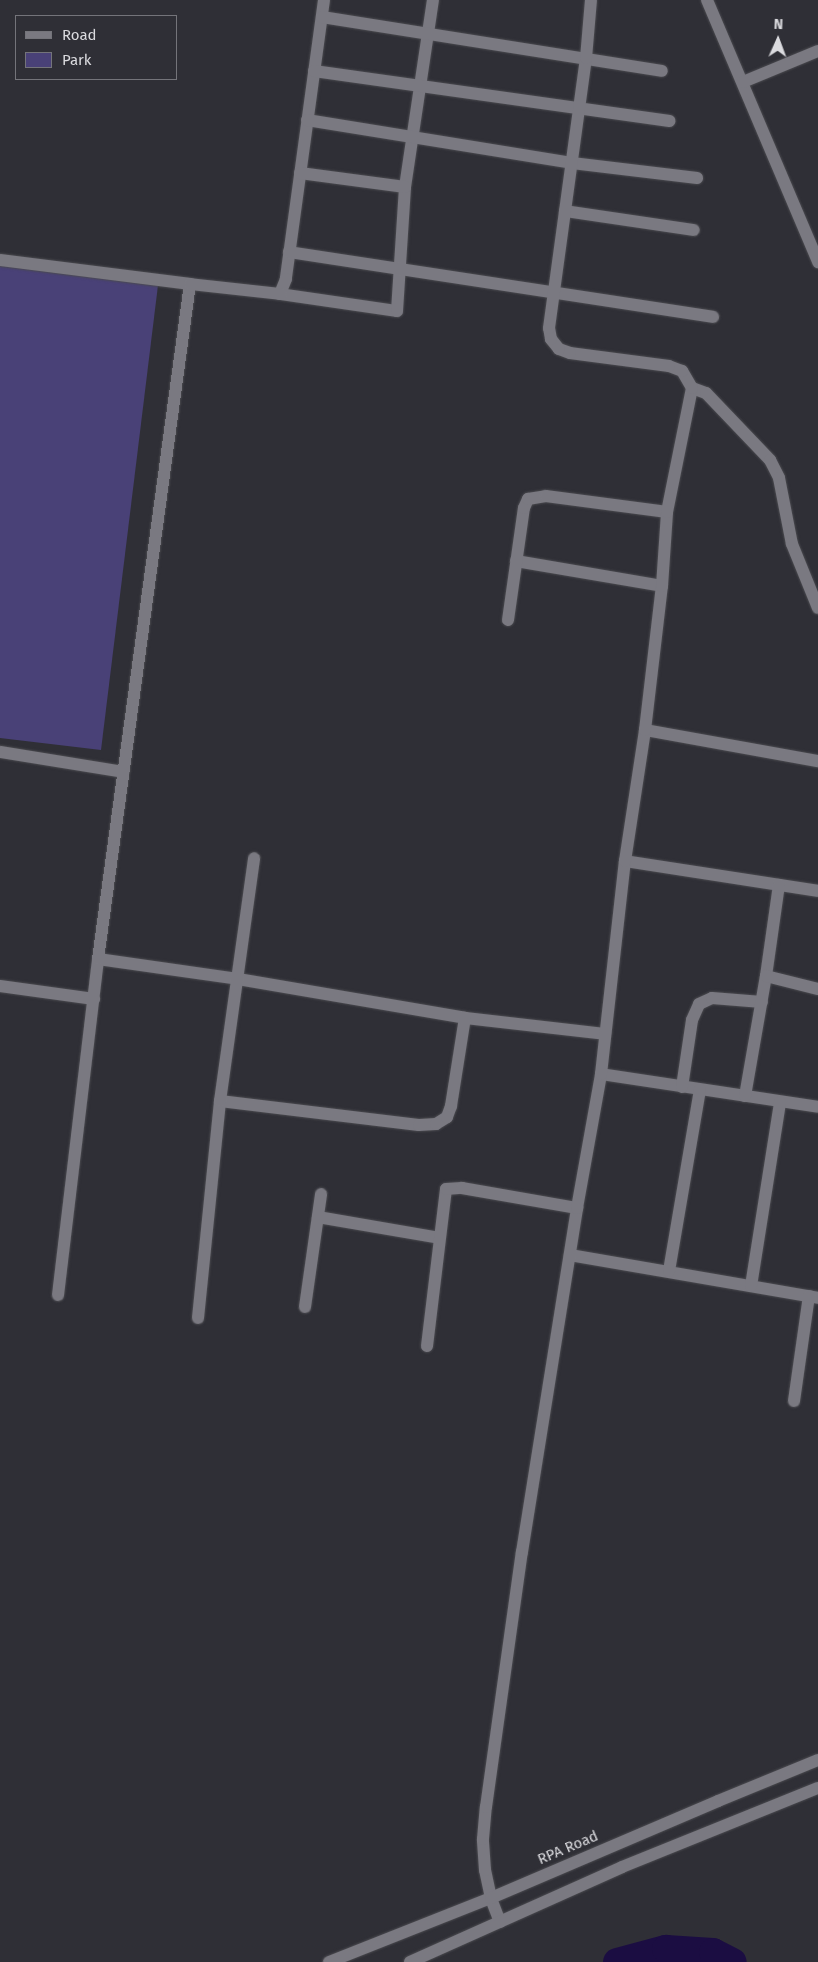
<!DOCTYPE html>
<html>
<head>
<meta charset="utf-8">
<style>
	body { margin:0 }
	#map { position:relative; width:818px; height:1962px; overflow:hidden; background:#2f2f36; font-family:"Fira Sans",sans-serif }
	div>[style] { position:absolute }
	.green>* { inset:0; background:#494177 }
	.river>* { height:28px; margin:-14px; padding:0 14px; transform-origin:14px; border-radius:14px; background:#1b0d42 }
	.roads { filter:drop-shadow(0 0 1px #4a4a4f) drop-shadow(0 0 1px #4a4a4f) }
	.street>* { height:12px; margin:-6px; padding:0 6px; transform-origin:6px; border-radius:6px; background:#7a7981 }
	.secondary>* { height:12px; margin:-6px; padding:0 6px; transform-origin:6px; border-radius:6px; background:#7a7981 }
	span { translate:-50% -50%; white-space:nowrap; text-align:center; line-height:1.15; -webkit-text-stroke:4.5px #2f2f36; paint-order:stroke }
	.street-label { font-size:15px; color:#dbdbdf }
	.legend { position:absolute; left:15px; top:15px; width:162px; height:65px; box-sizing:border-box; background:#2f2f36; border:1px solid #74747a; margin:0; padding:6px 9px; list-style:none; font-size:15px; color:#dbdbdf }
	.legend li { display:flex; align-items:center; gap:10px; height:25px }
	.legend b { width:25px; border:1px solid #74747a }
	.north { position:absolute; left:753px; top:15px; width:50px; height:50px; -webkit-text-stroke:4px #2f2f36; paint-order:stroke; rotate:2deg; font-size:14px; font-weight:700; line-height:20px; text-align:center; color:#dbdbdf }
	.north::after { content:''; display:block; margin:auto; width:18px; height:22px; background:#dbdbdf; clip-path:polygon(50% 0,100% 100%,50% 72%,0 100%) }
</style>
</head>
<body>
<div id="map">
	<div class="green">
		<i style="clip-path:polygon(0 257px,159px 277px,101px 750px,0 738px)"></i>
	</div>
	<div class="river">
		<i style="left:617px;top:1962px;width:51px;rotate:-14.9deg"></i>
		<i style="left:666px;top:1949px;width:47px;rotate:3.7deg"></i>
		<i style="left:713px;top:1952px;width:22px;rotate:27deg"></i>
	</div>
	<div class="roads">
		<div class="street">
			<i style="left:324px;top:0;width:282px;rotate:97.8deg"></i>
			<i style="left:286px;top:279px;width:16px;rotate:112deg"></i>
			<i style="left:280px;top:294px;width:118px;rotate:8.3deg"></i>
			<i style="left:397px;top:311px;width:124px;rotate:-86.3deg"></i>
			<i style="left:405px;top:187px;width:189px;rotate:-81.5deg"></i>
			<i style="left:707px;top:0;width:285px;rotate:67deg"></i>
			<i style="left:322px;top:17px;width:344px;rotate:9deg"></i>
			<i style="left:314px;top:71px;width:359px;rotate:8deg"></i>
			<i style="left:743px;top:82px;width:81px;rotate:-22.5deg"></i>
			<i style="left:307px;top:120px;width:268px;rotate:9.2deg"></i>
			<i style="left:572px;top:163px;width:126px;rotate:6.8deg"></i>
			<i style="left:300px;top:173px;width:106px;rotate:7.6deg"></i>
			<i style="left:565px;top:211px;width:130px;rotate:8.4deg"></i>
			<i style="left:289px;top:252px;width:429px;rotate:8.7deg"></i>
			<i style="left:0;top:260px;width:192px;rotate:7.2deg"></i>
			<i style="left:692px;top:388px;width:15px;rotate:20deg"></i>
			<i style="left:706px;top:393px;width:93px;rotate:46.3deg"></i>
			<i style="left:770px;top:460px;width:20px;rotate:63deg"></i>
			<i style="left:779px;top:478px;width:67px;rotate:78.9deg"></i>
			<i style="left:792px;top:544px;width:69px;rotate:67.9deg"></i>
			<i style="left:516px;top:561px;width:148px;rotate:9.7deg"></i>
			<i style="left:508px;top:620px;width:113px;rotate:-81.9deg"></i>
			<i style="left:524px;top:508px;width:10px;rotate:-66deg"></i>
			<i style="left:528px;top:499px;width:18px;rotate:-9deg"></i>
			<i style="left:546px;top:496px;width:122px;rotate:7.5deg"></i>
			<i style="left:645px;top:730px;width:176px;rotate:10.2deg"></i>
			<i style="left:0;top:752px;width:125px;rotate:9.2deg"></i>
			<i style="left:625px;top:861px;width:195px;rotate:8.8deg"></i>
			<i style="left:98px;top:959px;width:141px;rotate:8.1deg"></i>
			<i style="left:238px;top:979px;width:230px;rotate:9.7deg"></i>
			<i style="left:465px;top:1018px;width:141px;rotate:6.5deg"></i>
			<i style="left:766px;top:976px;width:92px;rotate:-81.9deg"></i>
			<i style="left:0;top:986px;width:95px;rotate:7.9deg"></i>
			<i style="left:601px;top:1074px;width:219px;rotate:8.6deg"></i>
			<i style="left:682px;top:1087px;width:68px;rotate:-81.5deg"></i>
			<i style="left:692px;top:1020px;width:17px;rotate:-66deg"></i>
			<i style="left:699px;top:1004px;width:14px;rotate:-25deg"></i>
			<i style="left:712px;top:998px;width:50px;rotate:4.6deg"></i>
			<i style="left:745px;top:1096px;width:122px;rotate:-80.1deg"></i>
			<i style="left:766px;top:976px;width:54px;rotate:14deg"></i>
			<i style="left:220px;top:1101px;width:200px;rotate:6.9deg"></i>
			<i style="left:419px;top:1125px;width:17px;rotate:-3deg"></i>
			<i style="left:436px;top:1124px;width:13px;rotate:-32deg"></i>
			<i style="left:447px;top:1117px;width:12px;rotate:-70deg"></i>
			<i style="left:451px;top:1106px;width:89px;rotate:-81deg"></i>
			<i style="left:318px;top:1217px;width:123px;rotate:9.8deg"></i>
			<i style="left:570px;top:1255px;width:252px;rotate:9.8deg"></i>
			<i style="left:669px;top:1271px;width:184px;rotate:-80.3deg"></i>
			<i style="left:751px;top:1286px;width:186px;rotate:-81deg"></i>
			<i style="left:58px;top:1295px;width:338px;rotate:-83.2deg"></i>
			<i style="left:98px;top:959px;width:681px;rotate:-82.24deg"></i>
			<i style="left:190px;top:284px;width:91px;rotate:6.3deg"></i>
			<i style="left:305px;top:1307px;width:114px;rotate:-81.9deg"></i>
			<i style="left:198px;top:1318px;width:218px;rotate:-84.2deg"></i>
			<i style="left:220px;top:1101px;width:245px;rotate:-82deg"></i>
			<i style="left:427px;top:1346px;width:158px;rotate:-83.1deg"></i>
			<i style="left:446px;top:1189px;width:16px;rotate:-4deg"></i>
			<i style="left:462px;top:1188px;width:117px;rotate:9.9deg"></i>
			<i style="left:794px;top:1401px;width:106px;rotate:-81.9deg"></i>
			<i style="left:500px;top:1922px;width:26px;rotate:-111deg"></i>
			<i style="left:491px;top:1898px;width:29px;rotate:-102deg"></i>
			<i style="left:485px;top:1870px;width:31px;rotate:-94deg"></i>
			<i style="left:483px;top:1839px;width:32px;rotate:-85deg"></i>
			<i style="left:486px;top:1807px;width:258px;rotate:-82deg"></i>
			<i style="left:522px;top:1552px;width:348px;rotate:-80.9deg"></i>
			<i style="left:577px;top:1208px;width:136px;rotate:-79.8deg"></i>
			<i style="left:601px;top:1074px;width:214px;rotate:-83.6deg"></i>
			<i style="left:625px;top:861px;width:133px;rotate:-81.3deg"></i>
			<i style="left:645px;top:730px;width:145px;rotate:-83.3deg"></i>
			<i style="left:662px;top:586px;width:74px;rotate:-86.1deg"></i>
			<i style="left:667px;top:512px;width:126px;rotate:-78.6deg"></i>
			<i style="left:692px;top:388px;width:20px;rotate:-120deg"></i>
			<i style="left:682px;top:371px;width:14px;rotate:-159deg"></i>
			<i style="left:669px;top:366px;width:100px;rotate:-172.5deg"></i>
			<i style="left:570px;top:353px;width:12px;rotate:-160deg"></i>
			<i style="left:559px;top:349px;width:13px;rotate:-129deg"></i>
			<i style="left:551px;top:339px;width:11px;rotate:-100deg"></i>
			<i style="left:549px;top:328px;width:273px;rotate:-82.2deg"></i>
			<i style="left:586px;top:58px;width:58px;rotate:-85.1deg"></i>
		</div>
		<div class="secondary">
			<i style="left:329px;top:1962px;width:174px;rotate:-21.6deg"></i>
			<i style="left:491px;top:1898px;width:247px;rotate:-23.1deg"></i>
			<i style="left:718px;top:1801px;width:108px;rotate:-22.3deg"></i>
			<i style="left:410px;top:1962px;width:232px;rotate:-24.1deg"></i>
			<i style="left:622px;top:1867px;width:211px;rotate:-22deg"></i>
		</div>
	</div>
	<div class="street-label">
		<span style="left:568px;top:1848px;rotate:-23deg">RPA Road</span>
	</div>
	<ul class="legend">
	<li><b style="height:6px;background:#7a7981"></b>Road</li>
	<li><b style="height:14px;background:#494177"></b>Park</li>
	</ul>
	<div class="north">N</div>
</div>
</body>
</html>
